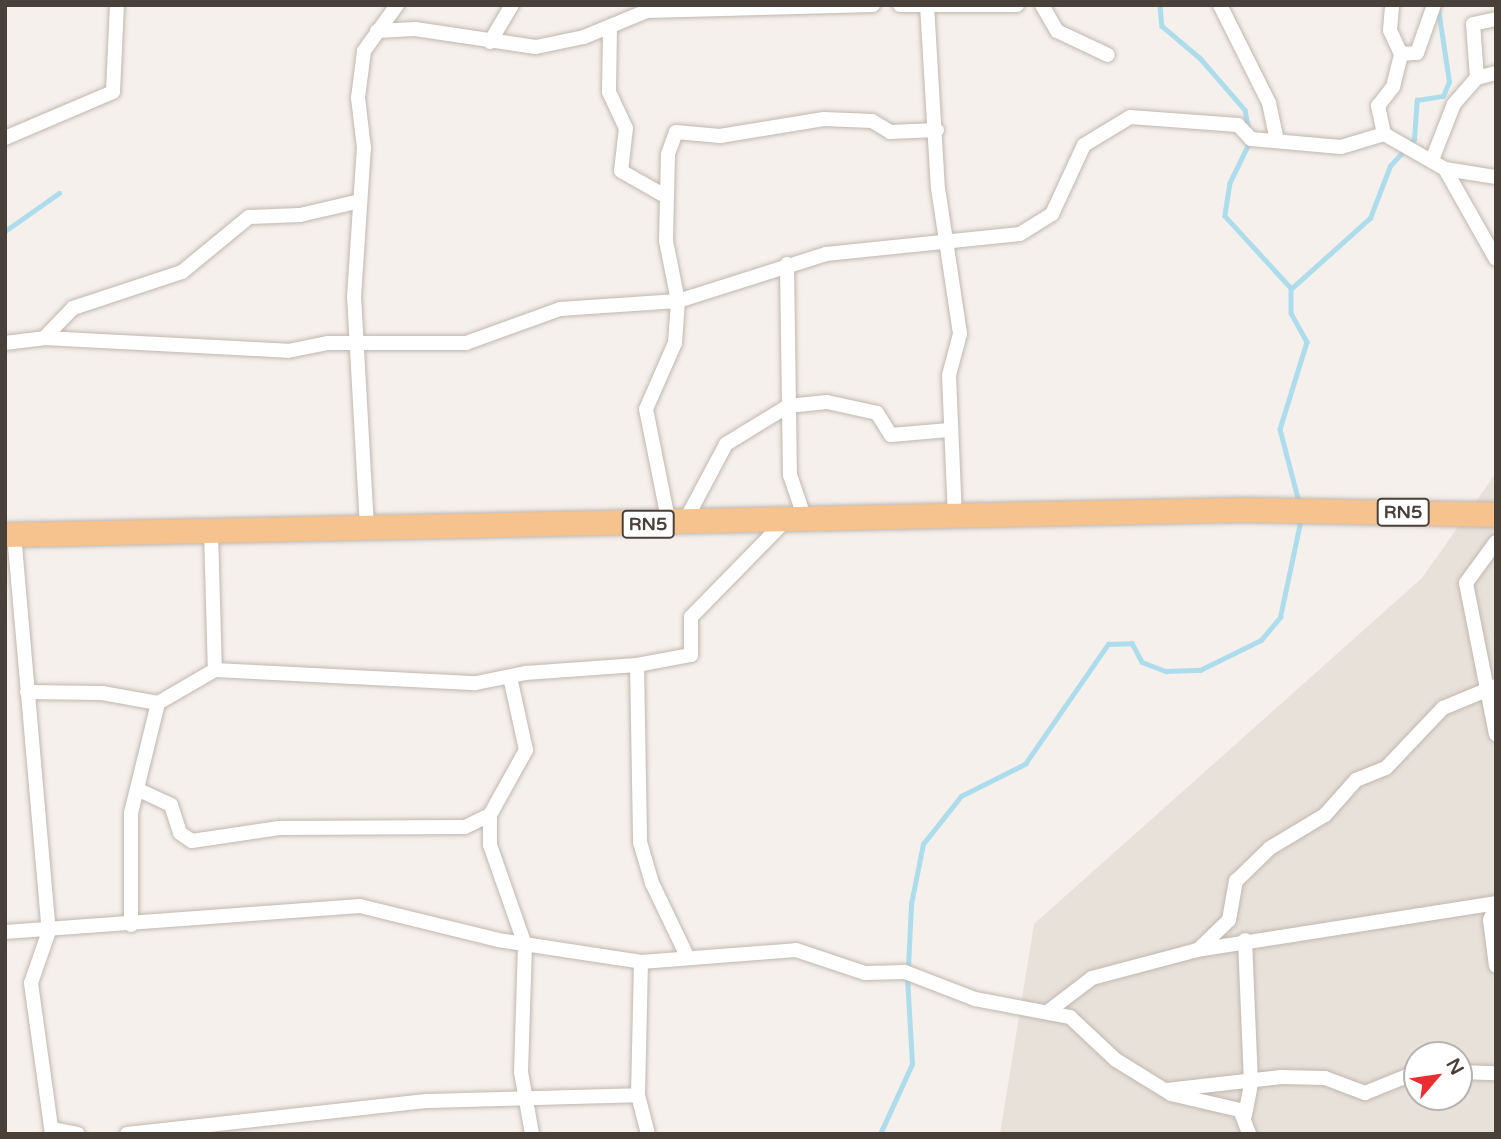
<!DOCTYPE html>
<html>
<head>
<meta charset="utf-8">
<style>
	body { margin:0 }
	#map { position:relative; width:1501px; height:1139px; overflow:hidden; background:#f5f0ec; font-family:"Varela Round",sans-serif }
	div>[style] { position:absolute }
	.residential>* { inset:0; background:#e8e1da }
	.stream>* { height:4.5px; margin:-2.25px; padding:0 2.25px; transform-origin:2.25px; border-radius:2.25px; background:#adddec }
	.roads { filter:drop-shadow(0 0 2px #c0b7af) drop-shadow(0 0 2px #c0b7af) }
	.minor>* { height:14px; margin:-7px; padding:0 7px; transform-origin:7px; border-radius:7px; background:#fff }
	.trunk>* { height:24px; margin:-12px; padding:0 12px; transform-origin:12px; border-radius:12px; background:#f6c28d }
	span { translate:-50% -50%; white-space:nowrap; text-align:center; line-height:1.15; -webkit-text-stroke:5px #fff; paint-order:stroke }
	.shield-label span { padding:2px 5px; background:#fff; border:2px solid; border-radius:5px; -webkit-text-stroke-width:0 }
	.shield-label { font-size:18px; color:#49403a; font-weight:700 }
	.frame { position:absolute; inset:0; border:7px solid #49403a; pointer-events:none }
	.north { position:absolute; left:1403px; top:1041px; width:70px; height:70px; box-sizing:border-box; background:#fff; border:2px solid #b6b3b0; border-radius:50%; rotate:61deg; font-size:19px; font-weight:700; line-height:28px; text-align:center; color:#49403a }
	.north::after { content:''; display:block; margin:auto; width:24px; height:32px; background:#eb2d31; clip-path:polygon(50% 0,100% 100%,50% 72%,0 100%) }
</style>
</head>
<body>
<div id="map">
	<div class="residential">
		<i style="clip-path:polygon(evenodd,1496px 473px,1496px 1134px,1000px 1134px,1034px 924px,1422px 578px,1496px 473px,1417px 1055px,1459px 1055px,1459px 1097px,1417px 1097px,1417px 1055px)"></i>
	</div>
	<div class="stream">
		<i style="left:1160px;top:5px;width:21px;rotate:85deg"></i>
		<i style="left:1162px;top:26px;width:50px;rotate:40.1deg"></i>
		<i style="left:1200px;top:58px;width:69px;rotate:49.1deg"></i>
		<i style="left:1245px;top:110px;width:20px;rotate:79deg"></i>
		<i style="left:1250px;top:142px;width:46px;rotate:116deg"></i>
		<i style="left:1230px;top:183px;width:33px;rotate:99deg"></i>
		<i style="left:1225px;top:216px;width:98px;rotate:47.5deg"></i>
		<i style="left:1291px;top:288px;width:25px;rotate:90deg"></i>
		<i style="left:1291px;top:313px;width:33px;rotate:61deg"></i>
		<i style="left:1307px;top:342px;width:91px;rotate:107.2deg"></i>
		<i style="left:1280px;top:429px;width:75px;rotate:75.4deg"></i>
		<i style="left:5px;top:231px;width:66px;rotate:-35.1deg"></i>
		<i style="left:1292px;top:288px;width:105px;rotate:-41.9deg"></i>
		<i style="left:1370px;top:218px;width:56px;rotate:-69deg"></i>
		<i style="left:1390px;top:166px;width:36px;rotate:-48deg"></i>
		<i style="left:1414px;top:139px;width:39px;rotate:-86deg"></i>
		<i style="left:1417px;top:100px;width:26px;rotate:-9deg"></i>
		<i style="left:1443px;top:96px;width:15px;rotate:-67deg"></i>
		<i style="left:1449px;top:82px;width:74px;rotate:-98.6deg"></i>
		<i style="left:908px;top:968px;width:64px;rotate:-87.3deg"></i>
		<i style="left:911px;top:904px;width:61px;rotate:-78.7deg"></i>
		<i style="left:923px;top:844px;width:61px;rotate:-51.6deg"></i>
		<i style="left:961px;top:796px;width:72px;rotate:-26.6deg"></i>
		<i style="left:1025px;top:764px;width:146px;rotate:-55.3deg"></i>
		<i style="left:1108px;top:644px;width:24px;rotate:-2deg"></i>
		<i style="left:1132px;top:643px;width:21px;rotate:62deg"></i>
		<i style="left:1142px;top:662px;width:26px;rotate:21deg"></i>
		<i style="left:1166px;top:671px;width:34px;rotate:-2deg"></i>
		<i style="left:1200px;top:670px;width:68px;rotate:-26.2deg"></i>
		<i style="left:1261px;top:640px;width:30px;rotate:-50deg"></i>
		<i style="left:1280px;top:617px;width:101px;rotate:-78deg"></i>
		<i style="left:880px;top:1134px;width:77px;rotate:-65.4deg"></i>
		<i style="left:912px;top:1064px;width:87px;rotate:-93.3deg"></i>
	</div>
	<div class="roads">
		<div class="minor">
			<i style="left:900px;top:5px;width:117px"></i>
			<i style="left:927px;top:5px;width:183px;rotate:86.6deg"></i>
			<i style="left:938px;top:188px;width:148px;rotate:81.4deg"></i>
			<i style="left:960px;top:334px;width:42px;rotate:105deg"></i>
			<i style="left:949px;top:375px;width:143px;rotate:87.6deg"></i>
			<i style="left:1042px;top:5px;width:30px;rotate:60deg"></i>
			<i style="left:1057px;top:31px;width:56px;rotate:25.2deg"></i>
			<i style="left:1220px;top:5px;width:110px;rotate:63.4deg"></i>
			<i style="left:1269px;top:103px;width:38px;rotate:78deg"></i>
			<i style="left:610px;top:28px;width:64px;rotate:90.9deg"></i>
			<i style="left:609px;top:92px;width:40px;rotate:65deg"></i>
			<i style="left:626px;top:128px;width:43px;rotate:96.6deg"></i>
			<i style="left:621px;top:171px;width:53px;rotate:29.5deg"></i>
			<i style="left:377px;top:31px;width:38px;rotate:-3deg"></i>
			<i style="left:415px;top:29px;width:122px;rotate:8.5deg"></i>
			<i style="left:536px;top:47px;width:49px;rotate:-11.8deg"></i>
			<i style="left:584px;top:37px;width:68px;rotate:-22.4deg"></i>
			<i style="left:647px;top:11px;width:226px;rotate:-1.5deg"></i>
			<i style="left:490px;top:42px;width:43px;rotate:-59.3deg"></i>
			<i style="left:1401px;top:54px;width:16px;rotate:-4deg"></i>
			<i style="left:1417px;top:53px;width:51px;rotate:-70.5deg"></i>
			<i style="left:1477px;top:78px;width:20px;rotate:-15deg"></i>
			<i style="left:1384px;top:134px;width:29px;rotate:-102deg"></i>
			<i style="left:1378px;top:106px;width:24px;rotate:-52deg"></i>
			<i style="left:1393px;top:87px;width:34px;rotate:-76deg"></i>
			<i style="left:1401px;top:54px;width:26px;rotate:-115deg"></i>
			<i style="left:1390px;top:30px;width:25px;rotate:-85deg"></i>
			<i style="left:5px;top:138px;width:117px;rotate:-23.1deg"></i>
			<i style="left:113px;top:92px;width:87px;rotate:-87.4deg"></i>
			<i style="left:1432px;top:160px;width:60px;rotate:-68.6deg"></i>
			<i style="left:1454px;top:104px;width:35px;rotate:-49deg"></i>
			<i style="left:1477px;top:78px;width:54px;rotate:-94.2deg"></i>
			<i style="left:1473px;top:24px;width:24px;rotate:-12deg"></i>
			<i style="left:1445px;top:169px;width:52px;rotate:8.9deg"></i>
			<i style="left:787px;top:264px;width:211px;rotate:89.2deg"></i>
			<i style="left:790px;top:475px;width:46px;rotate:71.2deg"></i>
			<i style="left:44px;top:338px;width:244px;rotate:3deg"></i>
			<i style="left:288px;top:351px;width:41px;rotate:-11.3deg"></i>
			<i style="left:328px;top:343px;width:138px"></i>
			<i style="left:466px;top:343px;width:100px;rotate:-19.9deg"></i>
			<i style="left:560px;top:309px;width:118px;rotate:-3.9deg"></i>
			<i style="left:678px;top:301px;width:155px;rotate:-17.6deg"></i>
			<i style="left:826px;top:254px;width:195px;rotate:-5.9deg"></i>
			<i style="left:1020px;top:234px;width:38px;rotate:-32deg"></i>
			<i style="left:1052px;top:214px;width:76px;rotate:-65.1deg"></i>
			<i style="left:1084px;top:145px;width:54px;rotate:-31.3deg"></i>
			<i style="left:1130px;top:117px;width:108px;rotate:4.2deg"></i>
			<i style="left:1238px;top:125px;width:19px;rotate:47deg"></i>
			<i style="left:1251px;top:139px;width:90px;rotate:5.1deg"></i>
			<i style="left:1341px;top:147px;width:45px;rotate:-16.8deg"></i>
			<i style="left:1384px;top:134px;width:70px;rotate:29.8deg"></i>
			<i style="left:1445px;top:169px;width:103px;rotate:60.5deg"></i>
			<i style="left:5px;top:343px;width:39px;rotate:-7deg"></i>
			<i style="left:44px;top:338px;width:42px;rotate:-46deg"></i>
			<i style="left:73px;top:308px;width:115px;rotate:-18.3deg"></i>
			<i style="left:182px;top:272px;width:87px;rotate:-39.4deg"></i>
			<i style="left:249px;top:217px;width:51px;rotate:-2.2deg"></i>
			<i style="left:300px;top:215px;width:57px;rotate:-13.1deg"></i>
			<i style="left:684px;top:523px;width:89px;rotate:-62deg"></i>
			<i style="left:726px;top:444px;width:73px;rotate:-31.5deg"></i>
			<i style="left:788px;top:406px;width:39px;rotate:-6deg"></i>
			<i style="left:827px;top:402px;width:51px;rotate:12.4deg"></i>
			<i style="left:877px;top:413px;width:26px;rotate:58deg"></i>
			<i style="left:891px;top:435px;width:58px;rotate:-4.9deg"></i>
			<i style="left:669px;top:524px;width:117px;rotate:-101.3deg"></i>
			<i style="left:646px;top:409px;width:72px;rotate:-66.3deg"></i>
			<i style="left:675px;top:343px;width:42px;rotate:-85.9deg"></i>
			<i style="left:678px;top:301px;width:61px;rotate:-101.3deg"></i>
			<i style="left:666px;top:241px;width:87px;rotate:-88.7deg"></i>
			<i style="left:668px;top:154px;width:23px;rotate:-70deg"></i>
			<i style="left:676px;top:132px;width:44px;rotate:5.2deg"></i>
			<i style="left:720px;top:136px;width:105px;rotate:-9.3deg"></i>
			<i style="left:824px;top:119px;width:48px;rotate:2.4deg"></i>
			<i style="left:872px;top:121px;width:21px;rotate:31deg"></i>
			<i style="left:890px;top:132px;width:47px;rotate:-2.4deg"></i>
			<i style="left:367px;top:528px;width:231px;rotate:-93.2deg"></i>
			<i style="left:354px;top:297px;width:149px;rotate:-86.2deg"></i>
			<i style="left:364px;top:148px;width:50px;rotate:-96.8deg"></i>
			<i style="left:358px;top:98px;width:47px;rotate:-82.7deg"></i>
			<i style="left:364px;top:51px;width:57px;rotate:-54.3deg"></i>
			<i style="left:211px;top:531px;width:139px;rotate:88.4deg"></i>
			<i style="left:14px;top:534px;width:399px;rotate:85deg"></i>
			<i style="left:49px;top:931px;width:55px;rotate:109.1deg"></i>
			<i style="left:31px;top:983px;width:152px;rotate:82.1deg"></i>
			<i style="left:1496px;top:542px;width:51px;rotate:126.2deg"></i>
			<i style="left:1466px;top:583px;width:154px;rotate:78.8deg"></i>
			<i style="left:637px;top:665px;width:55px;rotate:-10.5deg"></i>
			<i style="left:691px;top:655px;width:38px;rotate:-90deg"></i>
			<i style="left:691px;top:617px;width:134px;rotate:-45.6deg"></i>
			<i style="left:510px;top:677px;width:75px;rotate:77.6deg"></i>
			<i style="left:526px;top:750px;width:74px;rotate:119deg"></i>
			<i style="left:490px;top:815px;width:30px;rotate:90deg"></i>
			<i style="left:490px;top:845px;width:106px;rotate:70.7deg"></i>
			<i style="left:525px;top:945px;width:127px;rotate:91.8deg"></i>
			<i style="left:521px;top:1072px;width:63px;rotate:79.9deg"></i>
			<i style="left:27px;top:692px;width:75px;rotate:0.8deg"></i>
			<i style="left:102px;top:693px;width:57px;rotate:10.1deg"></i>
			<i style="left:158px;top:703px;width:66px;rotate:-30.1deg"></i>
			<i style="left:215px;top:670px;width:261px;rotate:2.9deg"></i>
			<i style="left:476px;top:683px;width:50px;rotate:-11.5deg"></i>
			<i style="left:525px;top:673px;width:112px;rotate:-4.1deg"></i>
			<i style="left:637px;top:665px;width:177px;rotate:89deg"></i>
			<i style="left:640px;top:842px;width:43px;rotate:73.7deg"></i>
			<i style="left:652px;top:883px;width:83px;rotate:64.4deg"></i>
			<i style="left:141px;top:791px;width:33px;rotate:25deg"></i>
			<i style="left:171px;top:805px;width:29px;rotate:72deg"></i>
			<i style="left:180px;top:833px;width:14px;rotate:34deg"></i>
			<i style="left:192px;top:841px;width:88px;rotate:-8.5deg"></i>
			<i style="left:279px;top:828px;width:186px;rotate:-0.3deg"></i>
			<i style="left:465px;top:827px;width:28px;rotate:-26deg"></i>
			<i style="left:1496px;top:907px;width:14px;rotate:115deg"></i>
			<i style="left:1490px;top:920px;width:46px;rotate:82.6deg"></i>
			<i style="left:131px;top:925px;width:112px;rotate:-90deg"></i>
			<i style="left:131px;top:813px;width:113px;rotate:-76.2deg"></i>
			<i style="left:5px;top:932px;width:356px;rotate:-4.2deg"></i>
			<i style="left:360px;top:906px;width:142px;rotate:13.8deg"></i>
			<i style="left:498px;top:940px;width:145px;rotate:8.7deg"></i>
			<i style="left:641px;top:962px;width:155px;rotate:-4.4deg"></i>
			<i style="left:796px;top:950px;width:73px;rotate:18.4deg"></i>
			<i style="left:865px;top:973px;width:40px;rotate:-1.4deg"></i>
			<i style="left:905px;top:972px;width:75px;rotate:21.1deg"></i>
			<i style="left:975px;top:999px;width:97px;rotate:10.7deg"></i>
			<i style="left:1070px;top:1017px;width:63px;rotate:43.1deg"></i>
			<i style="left:1116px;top:1060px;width:65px;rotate:31.7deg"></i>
			<i style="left:1171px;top:1094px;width:71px;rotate:13.1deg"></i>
			<i style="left:1240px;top:1110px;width:26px;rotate:69deg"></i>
			<i style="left:1200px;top:948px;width:40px;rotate:-44deg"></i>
			<i style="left:1229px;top:920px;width:40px;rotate:-80deg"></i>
			<i style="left:1236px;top:881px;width:47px;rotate:-44.1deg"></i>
			<i style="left:1270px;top:848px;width:64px;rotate:-31deg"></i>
			<i style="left:1325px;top:815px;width:47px;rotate:-48.5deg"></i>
			<i style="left:1356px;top:780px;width:32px;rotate:-22deg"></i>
			<i style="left:1386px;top:768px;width:83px;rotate:-46.5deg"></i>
			<i style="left:1443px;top:708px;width:57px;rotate:-22.5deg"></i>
			<i style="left:641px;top:962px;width:133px;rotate:91.3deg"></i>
			<i style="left:638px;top:1095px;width:40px;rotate:75.6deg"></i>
			<i style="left:1050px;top:1010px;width:53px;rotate:-37.3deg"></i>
			<i style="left:1092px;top:978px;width:109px;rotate:-14.9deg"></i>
			<i style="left:1197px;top:950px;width:303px;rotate:-8.9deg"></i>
			<i style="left:1459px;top:1072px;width:37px;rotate:2deg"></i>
			<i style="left:1167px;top:1090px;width:115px;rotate:-6.5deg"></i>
			<i style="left:1281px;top:1077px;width:44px;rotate:1.3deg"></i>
			<i style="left:1325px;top:1078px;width:43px;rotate:20.6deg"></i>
			<i style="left:1365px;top:1093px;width:56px;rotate:-22deg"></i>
			<i style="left:1245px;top:1115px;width:33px;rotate:-79deg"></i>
			<i style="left:1251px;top:1083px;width:143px;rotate:-92.4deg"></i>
			<i style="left:53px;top:1129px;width:25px;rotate:11deg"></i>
			<i style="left:127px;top:1134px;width:303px;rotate:-6.3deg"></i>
			<i style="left:428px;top:1101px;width:210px;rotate:-1.6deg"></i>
		</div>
		<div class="trunk">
			<i style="left:5px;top:535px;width:1239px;rotate:-1.16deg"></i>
			<i style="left:1244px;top:510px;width:252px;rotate:1.1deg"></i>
		</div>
	</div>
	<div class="shield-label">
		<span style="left:1403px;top:512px">RN5</span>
		<span style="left:648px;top:524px">RN5</span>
	</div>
	<div class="frame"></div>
	<div class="north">N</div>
</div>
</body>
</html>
